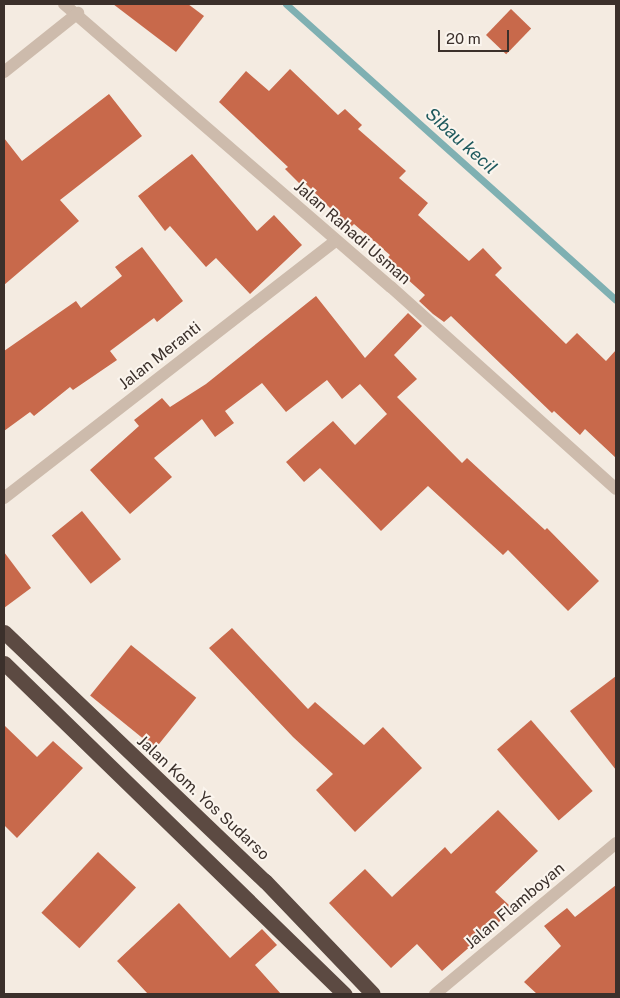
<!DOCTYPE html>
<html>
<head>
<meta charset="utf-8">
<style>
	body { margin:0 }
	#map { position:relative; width:620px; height:998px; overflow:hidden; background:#f4ebe1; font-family:"Public Sans",sans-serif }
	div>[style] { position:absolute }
	.stream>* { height:7px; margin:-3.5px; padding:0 3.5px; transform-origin:3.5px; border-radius:3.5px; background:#7fb0b2 }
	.building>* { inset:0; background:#c8694b; transform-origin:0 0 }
	.street>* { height:12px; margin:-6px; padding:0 6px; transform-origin:6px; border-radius:6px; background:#cdbbac }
	.highway>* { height:15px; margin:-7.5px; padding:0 7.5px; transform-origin:7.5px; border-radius:7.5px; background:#5c4a42 }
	span { translate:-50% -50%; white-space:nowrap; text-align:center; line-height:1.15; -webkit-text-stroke:4px #fbf5ee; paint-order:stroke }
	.street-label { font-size:16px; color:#3b302b }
	.water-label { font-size:18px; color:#1f5a5e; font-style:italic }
	.frame { position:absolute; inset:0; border:5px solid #3b302b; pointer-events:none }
	.scale { position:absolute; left:438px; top:30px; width:71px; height:22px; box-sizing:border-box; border:2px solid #3b302b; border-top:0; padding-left:6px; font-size:15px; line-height:18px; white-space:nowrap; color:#3b302b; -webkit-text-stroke:4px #fbf5ee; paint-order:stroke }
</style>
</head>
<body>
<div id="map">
	<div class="stream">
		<i style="left:286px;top:4px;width:443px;rotate:41.9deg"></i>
	</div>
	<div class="building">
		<i style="clip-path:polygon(113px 4px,188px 4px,204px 16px,176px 52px)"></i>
		<i style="left:511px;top:9px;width:28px;height:36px;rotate:44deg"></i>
		<i style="clip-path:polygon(290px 69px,338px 115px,345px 109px,362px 125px,358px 129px,406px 171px,399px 178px,428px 203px,418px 215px,469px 261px,483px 248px,502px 268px,495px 275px,566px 344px,577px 333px,606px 361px,616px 350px,616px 458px,585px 429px,580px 435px,554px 411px,552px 413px,451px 316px,444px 322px,433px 314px,419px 301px,425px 295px,386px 260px,390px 255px,354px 224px,350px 228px,305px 183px,302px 186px,285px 169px,288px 167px,219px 102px,246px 71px,269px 91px)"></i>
		<i style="clip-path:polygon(109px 94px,142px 136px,60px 200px,79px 221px,4px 285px,4px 138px,22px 161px)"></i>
		<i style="clip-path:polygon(192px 154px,257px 231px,274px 215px,302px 245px,250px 294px,216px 258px,206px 267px,170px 226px,165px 231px,138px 196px)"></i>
		<i style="clip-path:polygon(142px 247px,183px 301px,157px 322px,154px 318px,110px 351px,117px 360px,73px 390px,70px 387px,34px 416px,30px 412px,4px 431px,4px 351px,76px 301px,81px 308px,122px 276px,115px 267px)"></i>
		<i style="clip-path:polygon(316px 296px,365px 358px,408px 313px,422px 326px,394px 355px,417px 379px,397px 397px,462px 463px,467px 458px,545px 530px,547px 528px,599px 581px,568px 611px,508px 550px,503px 555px,428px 486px,381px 531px,320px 468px,304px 482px,286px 462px,333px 421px,355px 445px,387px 414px,360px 384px,342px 399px,327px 380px,286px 412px,262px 383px,225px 411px,234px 423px,215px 437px,202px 419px,154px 458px,172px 477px,130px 514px,90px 470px,139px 426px,134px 420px,162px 398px,170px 407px,206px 384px)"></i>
		<i style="left:82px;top:511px;width:62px;height:39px;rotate:51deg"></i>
		<i style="clip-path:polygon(4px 552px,31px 588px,4px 608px)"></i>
		<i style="clip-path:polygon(232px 628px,308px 709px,315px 702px,364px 745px,383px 727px,422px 768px,355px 832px,316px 790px,333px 774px,293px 737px,209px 648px)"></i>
		<i style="left:131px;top:645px;width:84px;height:65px;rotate:39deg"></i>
		<i style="clip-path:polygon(616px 676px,616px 770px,570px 711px)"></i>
		<i style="left:531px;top:720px;width:94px;height:45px;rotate:49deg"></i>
		<i style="clip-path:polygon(4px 725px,37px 757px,53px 741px,83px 768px,17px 838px,4px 825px)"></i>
		<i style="clip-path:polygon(498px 810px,538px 851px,495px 892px,512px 908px,489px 933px,488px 931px,442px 971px,417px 944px,391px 968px,329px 903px,365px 869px,392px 897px,445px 847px,451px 854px)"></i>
		<i style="left:98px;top:852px;width:52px;height:83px;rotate:43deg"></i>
		<i style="clip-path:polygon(616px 885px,616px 994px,537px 994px,524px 982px,561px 946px,544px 926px,567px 908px,575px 917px)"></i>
		<i style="clip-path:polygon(179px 903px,230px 958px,262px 929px,277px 945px,255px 965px,281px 994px,148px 994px,117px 961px)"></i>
	</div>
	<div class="street">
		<i style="left:64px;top:4px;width:432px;rotate:40.9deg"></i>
		<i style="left:391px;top:287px;width:302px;rotate:41.9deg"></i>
		<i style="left:4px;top:72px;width:95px;rotate:-38.6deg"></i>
		<i style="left:4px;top:498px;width:419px;rotate:-37.8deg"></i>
		<i style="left:435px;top:994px;width:236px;rotate:-39.8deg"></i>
	</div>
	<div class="highway">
		<i style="left:4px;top:632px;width:361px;rotate:43.7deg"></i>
		<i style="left:265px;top:881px;width:156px;rotate:46.3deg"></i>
		<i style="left:4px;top:663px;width:475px;rotate:44.2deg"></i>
	</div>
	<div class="street-label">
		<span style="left:352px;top:233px;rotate:41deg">Jalan Rahadi Usman</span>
		<span style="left:160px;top:356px;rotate:-38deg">Jalan Meranti</span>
		<span style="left:203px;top:798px;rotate:43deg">Jalan Kom. Yos Sudarso</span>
		<span style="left:515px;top:906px;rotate:-40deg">Jalan Flamboyan</span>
	</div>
	<div class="water-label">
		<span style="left:461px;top:141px;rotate:42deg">Sibau kecil</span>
	</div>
	<div class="frame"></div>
	<div class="scale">20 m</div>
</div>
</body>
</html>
